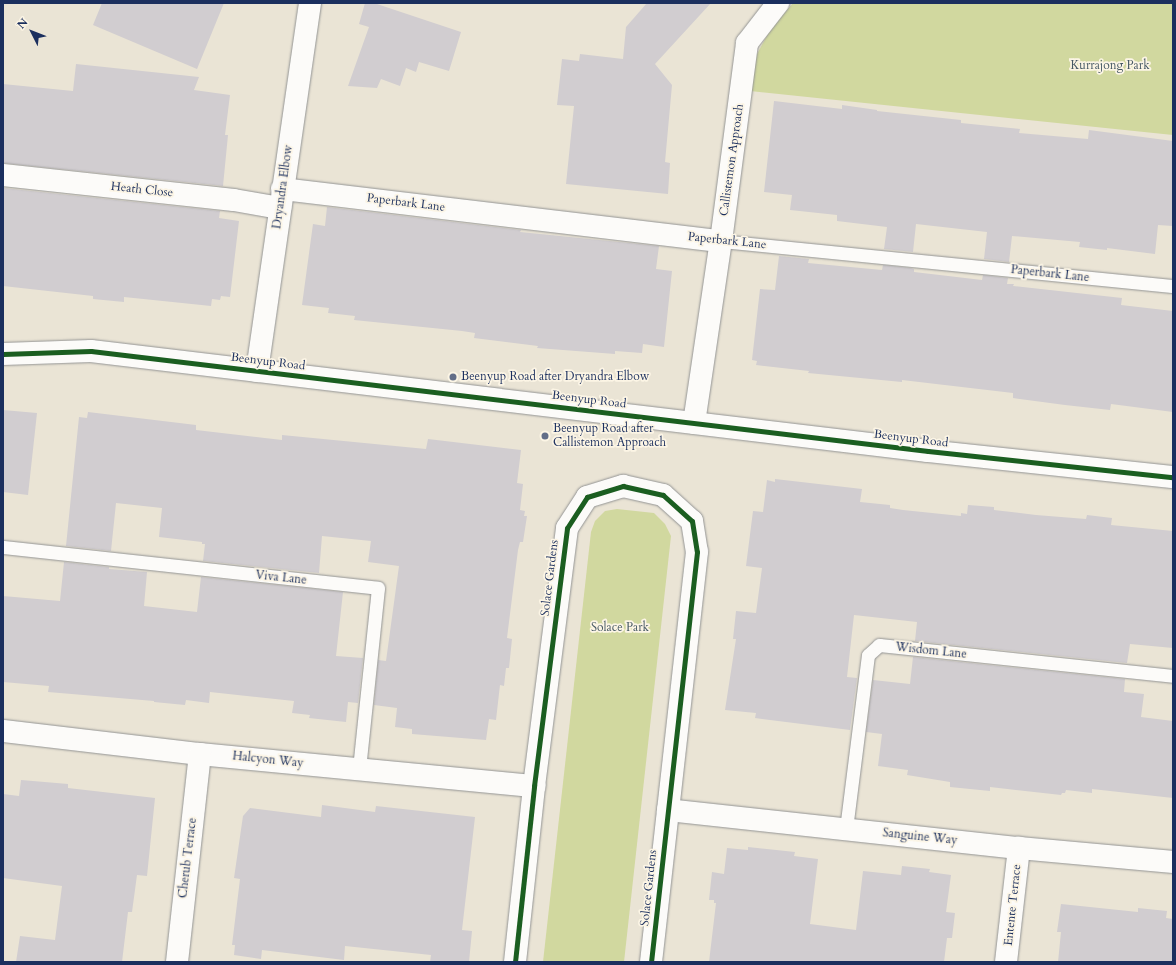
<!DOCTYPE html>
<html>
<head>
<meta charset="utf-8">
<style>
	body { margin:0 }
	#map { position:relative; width:1176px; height:965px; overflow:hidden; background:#eae4d5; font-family:Cardo,serif }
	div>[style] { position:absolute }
	.green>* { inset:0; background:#d1d89f }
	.building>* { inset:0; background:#d1cdd0 }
	.roads { filter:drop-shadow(0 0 1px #939494) drop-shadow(0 0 1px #939494) }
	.service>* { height:13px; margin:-6.5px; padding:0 6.5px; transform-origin:6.5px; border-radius:6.5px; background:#fcfbf9 }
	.minor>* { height:22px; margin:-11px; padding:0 11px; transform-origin:11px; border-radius:11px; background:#fcfbf9 }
	.tertiary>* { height:22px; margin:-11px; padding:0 11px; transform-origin:11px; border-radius:11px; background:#fcfbf9 }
	.cycleway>* { height:5px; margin:-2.5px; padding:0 2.5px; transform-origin:2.5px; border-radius:2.5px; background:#1b5e20 }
	.dots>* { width:11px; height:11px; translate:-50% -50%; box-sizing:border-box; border:2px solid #fcf5e5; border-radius:50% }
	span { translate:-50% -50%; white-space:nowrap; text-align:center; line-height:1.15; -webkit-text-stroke:3.5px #fcf5e5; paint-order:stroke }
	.park-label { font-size:12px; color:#445763 }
	.street-label { font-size:12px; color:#1b2f5e }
	.poi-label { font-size:12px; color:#1b2f5e }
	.left { translate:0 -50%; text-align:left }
	.frame { position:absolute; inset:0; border:4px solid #1b2f5e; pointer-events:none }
	.north { position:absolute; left:12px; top:12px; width:40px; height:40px; -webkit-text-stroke:3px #fcf5e5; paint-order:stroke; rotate:312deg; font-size:11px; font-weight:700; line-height:16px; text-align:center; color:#1b2f5e }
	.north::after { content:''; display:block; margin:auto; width:14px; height:18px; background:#1b2f5e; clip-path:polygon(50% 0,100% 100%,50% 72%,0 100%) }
</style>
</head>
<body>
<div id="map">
	<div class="green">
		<i style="clip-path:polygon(793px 3px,1173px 3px,1173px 135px,750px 91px,757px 54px,770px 30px)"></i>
		<i style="clip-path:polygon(617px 509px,654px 513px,665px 524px,671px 536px,624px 962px,543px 962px,591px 532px,595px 521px,605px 511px)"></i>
	</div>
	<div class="building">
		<i style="clip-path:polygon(102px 3px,224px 3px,197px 69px,93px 25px)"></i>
		<i style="clip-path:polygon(365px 3px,374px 3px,461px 32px,449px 71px,419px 62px,416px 72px,406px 68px,400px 86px,381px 79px,377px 88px,348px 86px,369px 27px,359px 24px)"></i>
		<i style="clip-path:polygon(647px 3px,711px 3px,655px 64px,672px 85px,665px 162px,670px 163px,668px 194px,566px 184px,574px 106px,557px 105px,562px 59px,579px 61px,580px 54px,623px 59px,626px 27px)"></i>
		<i style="clip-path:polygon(76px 64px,199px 77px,194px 90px,230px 95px,225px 135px,228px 135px,223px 186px,3px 163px,3px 84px,73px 91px)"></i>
		<i style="clip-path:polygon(774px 101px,842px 109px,842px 105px,877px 110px,877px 111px,961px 120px,961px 123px,1020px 129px,1019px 133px,1088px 139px,1089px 130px,1173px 141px,1173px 226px,1158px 225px,1155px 254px,1107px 248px,1107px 250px,1079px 247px,1080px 242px,1012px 236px,1009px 262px,984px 259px,987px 232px,916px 224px,913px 252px,884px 249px,887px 227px,837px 221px,837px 215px,790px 210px,792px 195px,764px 192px)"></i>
		<i style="clip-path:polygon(3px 188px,220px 211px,219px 218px,239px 221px,230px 297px,221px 296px,220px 300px,212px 299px,211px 306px,124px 297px,124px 302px,93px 299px,93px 296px,3px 286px)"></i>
		<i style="clip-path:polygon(327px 207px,521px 230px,520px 232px,659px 246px,656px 269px,672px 271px,664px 347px,643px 344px,642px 353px,615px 351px,615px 354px,537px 348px,538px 346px,474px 338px,475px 333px,462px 331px,354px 320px,355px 316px,328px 313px,329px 308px,302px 305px,313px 224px,325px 226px)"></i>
		<i style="clip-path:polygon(779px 256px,809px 259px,808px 263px,882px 270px,883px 265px,911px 268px,914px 269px,914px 272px,982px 280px,983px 275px,1008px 278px,1007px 284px,1014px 284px,1013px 286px,1122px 298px,1121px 305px,1173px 311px,1173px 412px,1111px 404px,1110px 410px,1065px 405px,1013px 398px,1013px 393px,902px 380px,902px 382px,808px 373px,809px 371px,756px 365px,757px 361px,752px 360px,760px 289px,775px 290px)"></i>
		<i style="clip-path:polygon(3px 410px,37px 413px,28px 495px,3px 492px)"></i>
		<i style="clip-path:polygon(88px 412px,196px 425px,196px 430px,282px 440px,282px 435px,426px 449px,428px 439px,521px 450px,517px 483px,523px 484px,520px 510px,525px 511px,524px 516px,527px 516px,523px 542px,520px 542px,518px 550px,507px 638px,512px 639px,509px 668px,506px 668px,504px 686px,500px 685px,496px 720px,489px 719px,486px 740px,412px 734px,412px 729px,395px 727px,397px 708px,374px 705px,378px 660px,386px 661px,399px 566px,368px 562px,371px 541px,322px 536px,319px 573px,203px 561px,205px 544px,202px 544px,202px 542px,159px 537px,162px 508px,116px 503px,111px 551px,66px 546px,79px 417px,87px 418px)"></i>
		<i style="clip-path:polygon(775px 479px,862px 489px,860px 502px,890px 505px,890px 508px,903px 510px,961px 516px,961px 513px,967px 514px,968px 505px,994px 507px,994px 510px,1036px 515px,1086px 519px,1087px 515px,1112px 518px,1111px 525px,1173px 531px,1173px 648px,1130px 644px,1127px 663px,915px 641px,917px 622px,854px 615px,847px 677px,857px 678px,850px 730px,755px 718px,756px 713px,725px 710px,736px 639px,733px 639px,736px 611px,756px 613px,762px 568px,746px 566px,753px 511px,763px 512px,767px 480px,775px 482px)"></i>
		<i style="clip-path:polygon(64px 562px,109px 567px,109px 569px,147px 572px,144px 606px,197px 612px,201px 577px,343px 592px,336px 656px,363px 658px,358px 703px,348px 702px,346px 722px,309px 718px,310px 715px,292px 713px,294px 701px,210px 692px,209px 703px,186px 700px,185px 705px,154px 702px,154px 701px,48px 692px,49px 686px,3px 682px,3px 596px,60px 601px)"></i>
		<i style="clip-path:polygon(913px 657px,1125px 679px,1124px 692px,1144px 694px,1141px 717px,1173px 721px,1173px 798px,1092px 789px,1092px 793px,1066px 790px,1065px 793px,1062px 793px,1061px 795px,990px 787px,990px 791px,950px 787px,950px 782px,907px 775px,908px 770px,878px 766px,882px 734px,866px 732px,873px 680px,910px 684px)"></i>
		<i style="clip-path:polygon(21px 780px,68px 784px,68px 788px,155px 798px,147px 876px,137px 875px,132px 912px,128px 912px,122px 962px,16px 962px,20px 936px,55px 940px,62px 886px,3px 878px,3px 794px,19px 796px)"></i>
		<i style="clip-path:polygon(322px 805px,375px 812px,376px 806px,475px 817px,462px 930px,472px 931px,469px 962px,430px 962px,431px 955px,345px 946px,344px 960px,262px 950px,261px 959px,234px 955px,235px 945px,232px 945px,240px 879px,234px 878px,243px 816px,250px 808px,321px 817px)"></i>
		<i style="clip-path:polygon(748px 847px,795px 852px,794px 856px,818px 859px,810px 924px,856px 930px,863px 871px,901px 875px,902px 866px,930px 869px,929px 872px,951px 875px,946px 912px,955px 913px,952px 938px,947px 938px,944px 962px,709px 962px,716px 903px,714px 903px,714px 900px,709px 900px,712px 872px,724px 874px,727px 848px,748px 850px)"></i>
		<i style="clip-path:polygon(1061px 904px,1138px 912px,1138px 908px,1167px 911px,1166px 918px,1173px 919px,1173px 962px,1058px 962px,1061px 932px,1057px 932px)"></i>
	</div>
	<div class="roads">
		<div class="service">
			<i style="left:721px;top:241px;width:454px;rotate:5.7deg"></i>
			<i style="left:3px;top:547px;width:377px;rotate:6.2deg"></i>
			<i style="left:378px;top:588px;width:182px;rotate:96deg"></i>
			<i style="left:846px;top:829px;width:175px;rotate:-82.8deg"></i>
			<i style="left:868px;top:655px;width:15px;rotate:-42deg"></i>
			<i style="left:879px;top:645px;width:296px;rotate:6deg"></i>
		</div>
		<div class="minor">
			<i style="left:3px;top:175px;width:232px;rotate:6.2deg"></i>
			<i style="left:234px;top:200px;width:47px;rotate:9.9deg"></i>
			<i style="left:282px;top:189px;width:442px;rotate:6.8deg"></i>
			<i style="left:257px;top:371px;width:372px;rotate:-81.8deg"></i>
			<i style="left:694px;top:423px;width:184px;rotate:-81.6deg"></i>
			<i style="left:721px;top:241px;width:200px;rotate:-82.5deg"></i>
			<i style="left:747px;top:43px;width:51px;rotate:-52.2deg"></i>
			<i style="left:3px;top:731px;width:198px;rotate:6.7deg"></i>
			<i style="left:200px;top:754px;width:336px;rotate:5.5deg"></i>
			<i style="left:668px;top:810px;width:353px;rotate:6.2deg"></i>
			<i style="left:1019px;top:848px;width:155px;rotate:5.2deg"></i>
			<i style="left:177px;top:962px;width:209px;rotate:-83.7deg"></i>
			<i style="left:515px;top:962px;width:177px;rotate:-83.8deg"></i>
			<i style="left:534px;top:786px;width:260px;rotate:-82.7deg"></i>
			<i style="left:567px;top:528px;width:37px;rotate:-57deg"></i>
			<i style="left:587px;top:497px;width:38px;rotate:-17deg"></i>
			<i style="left:623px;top:486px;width:41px;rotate:12.7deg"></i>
			<i style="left:663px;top:495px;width:39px;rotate:42deg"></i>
			<i style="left:692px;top:521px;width:31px;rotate:81deg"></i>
			<i style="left:697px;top:552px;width:413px;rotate:96.4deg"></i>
			<i style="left:1006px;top:962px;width:115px;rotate:-83.5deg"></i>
		</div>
		<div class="tertiary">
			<i style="left:3px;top:354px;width:88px;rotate:-2deg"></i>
			<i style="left:91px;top:351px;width:843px;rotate:6.81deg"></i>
			<i style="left:928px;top:451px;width:246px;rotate:6.1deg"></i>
		</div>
	</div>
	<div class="cycleway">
		<i style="left:3px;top:354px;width:88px;rotate:-2deg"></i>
		<i style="left:91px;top:351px;width:843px;rotate:6.81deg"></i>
		<i style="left:928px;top:451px;width:246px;rotate:6.1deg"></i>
		<i style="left:515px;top:962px;width:177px;rotate:-83.8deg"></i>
		<i style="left:534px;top:786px;width:260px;rotate:-82.7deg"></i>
		<i style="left:567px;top:528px;width:37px;rotate:-57deg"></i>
		<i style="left:587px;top:497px;width:38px;rotate:-17deg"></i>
		<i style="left:623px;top:486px;width:41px;rotate:12.7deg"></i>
		<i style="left:663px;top:495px;width:39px;rotate:42deg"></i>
		<i style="left:692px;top:521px;width:31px;rotate:81deg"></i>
		<i style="left:697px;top:552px;width:413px;rotate:96.4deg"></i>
	</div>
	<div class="dots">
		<i style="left:453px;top:377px;background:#636e88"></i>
		<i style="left:545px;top:436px;background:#636e88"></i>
	</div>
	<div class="park-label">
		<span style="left:1110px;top:66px">Kurrajong Park</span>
		<span style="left:620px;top:628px">Solace Park</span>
	</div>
	<div class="street-label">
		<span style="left:732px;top:160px;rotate:-82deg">Callistemon Approach</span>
		<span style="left:283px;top:187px;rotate:-82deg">Dryandra Elbow</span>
		<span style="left:142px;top:190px;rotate:6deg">Heath Close</span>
		<span style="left:406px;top:203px;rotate:7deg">Paperbark Lane</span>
		<span style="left:727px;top:241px;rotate:6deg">Paperbark Lane</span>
		<span style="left:1050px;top:274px;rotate:6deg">Paperbark Lane</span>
		<span style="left:268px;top:362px;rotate:7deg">Beenyup Road</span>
		<span style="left:589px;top:400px;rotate:7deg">Beenyup Road</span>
		<span style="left:911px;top:439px;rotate:7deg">Beenyup Road</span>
		<span style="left:281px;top:578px;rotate:6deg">Viva Lane</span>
		<span style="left:550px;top:578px;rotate:-83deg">Solace Gardens</span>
		<span style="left:931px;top:651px;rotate:6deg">Wisdom Lane</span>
		<span style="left:268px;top:760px;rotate:6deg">Halcyon Way</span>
		<span style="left:920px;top:837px;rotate:6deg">Sanguine Way</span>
		<span style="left:188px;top:858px;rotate:-83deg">Cherub Terrace</span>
		<span style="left:649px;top:888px;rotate:-84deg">Solace Gardens</span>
		<span style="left:1013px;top:905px;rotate:-84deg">Entente Terrace</span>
	</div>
	<div class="poi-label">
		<span class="left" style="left:461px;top:377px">Beenyup Road after Dryandra Elbow</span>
		<span class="left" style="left:553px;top:436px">Beenyup Road after<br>Callistemon Approach</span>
	</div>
	<div class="frame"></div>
	<div class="north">N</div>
</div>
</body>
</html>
